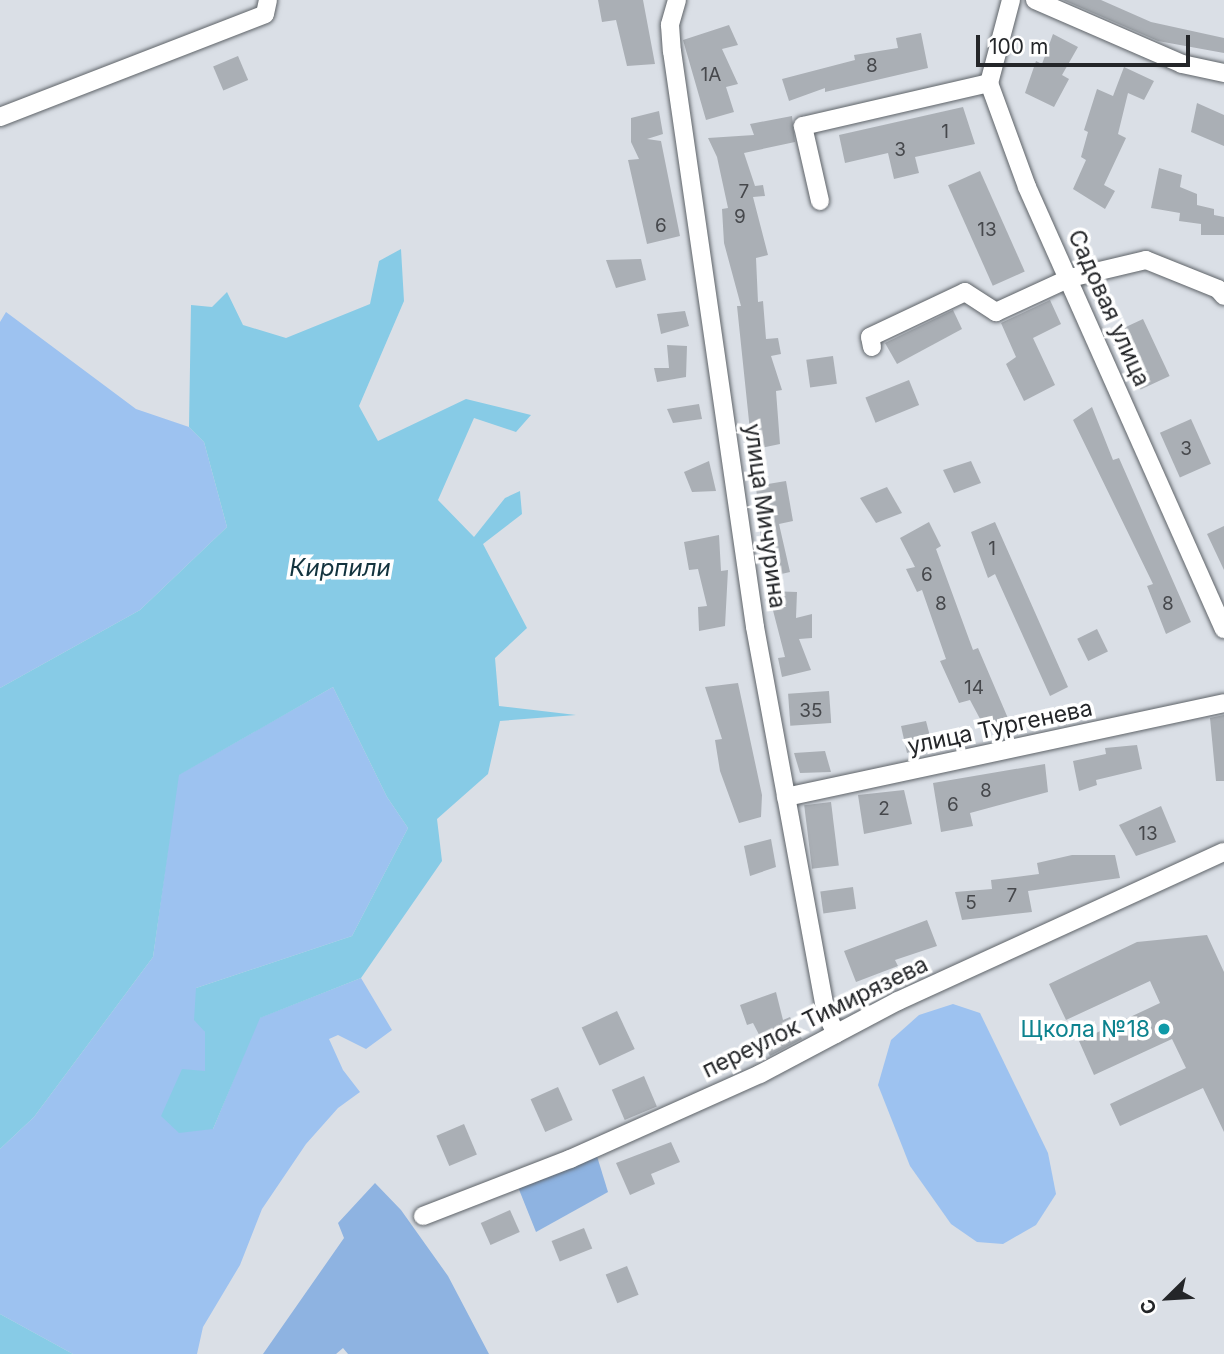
<!DOCTYPE html>
<html>
<head>
<meta charset="utf-8">
<style>
	body { margin:0 }
	#map { position:relative; width:1224px; height:1354px; overflow:hidden; background:#dadfe6; font-family:Inter,sans-serif }
	div>[style] { position:absolute }
	.green>* { inset:0; background:#9dc2f0 }
	.forest>* { inset:0; background:#8eb3e1 }
	.water>* { inset:0; background:#87cbe6 }
	.building>* { inset:0; background:#aaafb5; transform-origin:0 0 }
	.roads { filter:drop-shadow(0 0 2px #5e6368) drop-shadow(0 0 2px #5e6368) }
	.minor>* { height:18px; margin:-9px; padding:0 9px; transform-origin:9px; border-radius:9px; background:#fff }
	.dots>* { width:19px; height:19px; translate:-50% -50%; box-sizing:border-box; border:4px solid #fff; border-radius:50% }
	span { translate:-50% -50%; white-space:nowrap; text-align:center; line-height:1.15; -webkit-text-stroke:7px #fff; paint-order:stroke }
	.number-label { font-size:19px; color:#46484c }
	.number-label span { -webkit-text-stroke-width:0 }
	.street-label { font-size:23px; color:#242629 }
	.culture-label { font-size:23px; color:#0d838f }
	.right { translate:-100% -50%; text-align:right }
	.water-label { font-size:24px; color:#12333e; font-style:italic }
	.north { position:absolute; left:1133px; top:1263px; width:70px; height:70px; -webkit-text-stroke:5px #fff; paint-order:stroke; rotate:246deg; font-size:19px; font-weight:700; line-height:28px; text-align:center; color:#242629 }
	.north::after { content:''; display:block; margin:auto; width:24px; height:32px; background:#242629; clip-path:polygon(50% 0,100% 100%,50% 72%,0 100%) }
	.scale { position:absolute; left:976px; top:35px; width:214px; height:32px; box-sizing:border-box; border:4px solid #242629; border-top:0; padding-left:9px; font-size:21px; line-height:24px; white-space:nowrap; color:#242629; -webkit-text-stroke:5px #fff; paint-order:stroke }
</style>
</head>
<body>
<div id="map">
	<div class="green">
		<i style="clip-path:polygon(6px 312px,136px 409px,189px 427px,204px 442px,227px 527px,140px 610px,0 688px,0 322px)"></i>
		<i style="clip-path:polygon(333px 687px,387px 797px,408px 828px,352px 936px,196px 988px,205px 1032px,205px 1072px,213px 1129px,259px 1018px,361px 978px,392px 1030px,366px 1049px,338px 1035px,329px 1039px,343px 1070px,360px 1092px,338px 1108px,306px 1144px,262px 1209px,240px 1265px,203px 1327px,197px 1354px,73px 1354px,0 1314px,0 1149px,34px 1117px,153px 957px,178px 775px)"></i>
		<i style="clip-path:polygon(953px 1004px,980px 1013px,1048px 1153px,1056px 1194px,1036px 1225px,1003px 1244px,977px 1242px,951px 1224px,910px 1166px,878px 1085px,891px 1040px,919px 1015px)"></i>
	</div>
	<div class="forest">
		<i style="clip-path:polygon(596px 1153px,608px 1192px,536px 1232px,518px 1187px)"></i>
		<i style="clip-path:polygon(375px 1183px,401px 1210px,448px 1276px,489px 1354px,348px 1354px,343px 1348px,336px 1354px,263px 1354px,344px 1238px,338px 1223px)"></i>
	</div>
	<div class="water">
		<i style="clip-path:polygon(401px 249px,404px 301px,359px 406px,378px 441px,466px 399px,531px 415px,516px 432px,474px 418px,438px 500px,474px 537px,505px 498px,520px 491px,522px 514px,483px 544px,527px 628px,495px 658px,499px 706px,576px 715px,500px 721px,488px 774px,437px 819px,442px 861px,361px 978px,260px 1018px,213px 1129px,179px 1133px,161px 1116px,182px 1069px,205px 1071px,205px 1032px,194px 1020px,196px 988px,352px 936px,408px 828px,387px 797px,333px 687px,179px 775px,153px 957px,34px 1117px,0 1149px,0 688px,140px 610px,227px 527px,204px 442px,189px 427px,191px 305px,212px 307px,227px 292px,243px 325px,286px 338px,370px 304px,379px 261px)"></i>
		<i style="clip-path:polygon(0 1314px,73px 1354px,0 1354px)"></i>
	</div>
	<div class="building">
		<i style="clip-path:polygon(598px 0,643px 0,655px 64px,627px 66px,616px 20px,602px 22px)"></i>
		<i style="clip-path:polygon(1063px 0,1101px 0,1151px 22px,1224px 38px,1224px 53px,1158px 41px)"></i>
		<i style="clip-path:polygon(729px 25px,738px 45px,722px 49px,738px 84px,726px 87px,734px 112px,706px 120px,683px 40px)"></i>
		<i style="clip-path:polygon(921px 33px,928px 68px,825px 92px,825px 88px,789px 101px,782px 79px,855px 60px,854px 55px,898px 48px,896px 38px)"></i>
		<i style="clip-path:polygon(1053px 34px,1078px 47px,1062px 75px,1069px 79px,1054px 107px,1025px 93px,1036px 61px,1042px 64px)"></i>
		<i style="left:238px;top:56px;width:26px;height:27px;rotate:67deg"></i>
		<i style="clip-path:polygon(1124px 67px,1154px 81px,1144px 100px,1128px 93px,1118px 134px,1126px 138px,1104px 185px,1115px 191px,1105px 209px,1073px 189px,1086px 160px,1081px 157px,1088px 132px,1084px 130px,1097px 89px,1113px 96px)"></i>
		<i style="clip-path:polygon(1197px 103px,1224px 115px,1224px 146px,1191px 132px)"></i>
		<i style="clip-path:polygon(963px 107px,975px 144px,915px 157px,919px 173px,894px 179px,888px 153px,845px 163px,839px 135px)"></i>
		<i style="clip-path:polygon(659px 111px,663px 134px,647px 139px,661px 141px,680px 236px,647px 244px,628px 160px,639px 159px,631px 142px,631px 118px)"></i>
		<i style="clip-path:polygon(792px 116px,795px 142px,744px 153px,755px 186px,763px 185px,765px 196px,753px 197px,768px 255px,756px 258px,758px 302px,763px 301px,766px 339px,778px 338px,781px 354px,771px 356px,782px 390px,776px 391px,780px 444px,752px 450px,737px 306px,741px 306px,724px 243px,722px 209px,728px 208px,717px 157px,708px 138px,754px 135px,750px 124px)"></i>
		<i style="clip-path:polygon(1159px 168px,1182px 175px,1180px 187px,1197px 194px,1197px 205px,1214px 209px,1214px 215px,1224px 217px,1224px 235px,1201px 235px,1201px 224px,1179px 221px,1180px 213px,1151px 208px)"></i>
		<i style="left:980px;top:171px;width:110px;height:35px;rotate:66deg"></i>
		<i style="clip-path:polygon(641px 259px,646px 280px,616px 288px,606px 260px)"></i>
		<i style="clip-path:polygon(1050px 300px,1061px 324px,1033px 338px,1055px 385px,1024px 401px,1006px 364px,1016px 357px,1001px 323px)"></i>
		<i style="clip-path:polygon(953px 310px,962px 329px,897px 364px,885px 343px)"></i>
		<i style="clip-path:polygon(685px 311px,689px 326px,661px 334px,657px 314px)"></i>
		<i style="left:1143px;top:319px;width:63px;height:32px;rotate:65deg"></i>
		<i style="clip-path:polygon(667px 345px,687px 346px,686px 377px,657px 382px,654px 368px,669px 368px)"></i>
		<i style="left:833px;top:356px;width:28px;height:27px;rotate:82deg"></i>
		<i style="left:909px;top:380px;width:27px;height:47px;rotate:68deg"></i>
		<i style="clip-path:polygon(699px 404px,702px 419px,673px 423px,667px 409px)"></i>
		<i style="clip-path:polygon(1092px 407px,1113px 460px,1119px 458px,1191px 622px,1166px 634px,1147px 586px,1153px 584px,1073px 420px)"></i>
		<i style="left:1191px;top:419px;width:49px;height:34px;rotate:66deg"></i>
		<i style="clip-path:polygon(709px 461px,716px 491px,692px 492px,684px 472px)"></i>
		<i style="clip-path:polygon(971px 461px,981px 483px,954px 493px,943px 470px)"></i>
		<i style="clip-path:polygon(786px 481px,793px 521px,779px 524px,790px 572px,764px 578px,756px 486px)"></i>
		<i style="clip-path:polygon(887px 487px,902px 513px,876px 523px,860px 498px)"></i>
		<i style="clip-path:polygon(929px 522px,941px 546px,936px 549px,973px 650px,978px 648px,1010px 723px,987px 732px,970px 700px,959px 703px,940px 661px,946px 659px,922px 590px,917px 592px,906px 569px,915px 567px,900px 538px)"></i>
		<i style="clip-path:polygon(995px 522px,1068px 687px,1050px 696px,995px 574px,988px 578px,971px 532px)"></i>
		<i style="clip-path:polygon(1224px 526px,1224px 570px,1207px 534px)"></i>
		<i style="clip-path:polygon(719px 535px,721px 571px,728px 570px,725px 626px,699px 631px,698px 607px,707px 606px,698px 569px,689px 570px,684px 542px)"></i>
		<i style="clip-path:polygon(768px 591px,797px 592px,796px 618px,812px 614px,812px 638px,799px 639px,811px 670px,782px 677px,778px 658px,785px 657px)"></i>
		<i style="left:1097px;top:629px;width:25px;height:22px;rotate:64deg"></i>
		<i style="clip-path:polygon(738px 683px,762px 795px,761px 817px,739px 823px,720px 771px,715px 740px,722px 739px,705px 687px)"></i>
		<i style="left:829px;top:691px;width:32px;height:41px;rotate:86deg"></i>
		<i style="clip-path:polygon(1224px 715px,1224px 781px,1216px 781px,1210px 718px)"></i>
		<i style="clip-path:polygon(926px 721px,932px 744px,907px 753px,901px 726px)"></i>
		<i style="clip-path:polygon(1137px 745px,1142px 769px,1096px 780px,1097px 785px,1079px 791px,1073px 761px,1106px 754px,1105px 748px)"></i>
		<i style="clip-path:polygon(825px 751px,831px 772px,800px 773px,794px 753px)"></i>
		<i style="clip-path:polygon(1045px 764px,1048px 792px,970px 813px,973px 826px,941px 832px,933px 783px)"></i>
		<i style="clip-path:polygon(904px 790px,912px 824px,864px 834px,858px 795px)"></i>
		<i style="left:831px;top:802px;width:64px;height:27px;rotate:83deg"></i>
		<i style="clip-path:polygon(1161px 806px,1176px 842px,1136px 856px,1119px 825px)"></i>
		<i style="clip-path:polygon(771px 839px,776px 867px,750px 876px,744px 846px)"></i>
		<i style="clip-path:polygon(1072px 855px,1115px 855px,1120px 878px,1028px 891px,1032px 912px,962px 920px,955px 892px,992px 889px,991px 880px,1039px 874px,1037px 863px)"></i>
		<i style="left:853px;top:887px;width:22px;height:33px;rotate:82deg"></i>
		<i style="clip-path:polygon(927px 920px,937px 946px,895px 960px,898px 966px,856px 982px,844px 951px)"></i>
		<i style="clip-path:polygon(1207px 935px,1224px 972px,1224px 1132px,1203px 1088px,1120px 1126px,1110px 1104px,1186px 1068px,1172px 1039px,1094px 1075px,1079px 1041px,1160px 1003px,1150px 981px,1066px 1020px,1049px 984px,1137px 942px)"></i>
		<i style="clip-path:polygon(776px 992px,783px 1020px,790px 1017px,802px 1039px,770px 1056px,753px 1023px,747px 1025px,740px 1005px)"></i>
		<i style="left:617px;top:1011px;width:42px;height:39px;rotate:65deg"></i>
		<i style="left:644px;top:1076px;width:33px;height:35px;rotate:67deg"></i>
		<i style="left:558px;top:1087px;width:36px;height:30px;rotate:66deg"></i>
		<i style="left:464px;top:1124px;width:33px;height:30px;rotate:67deg"></i>
		<i style="clip-path:polygon(671px 1142px,680px 1162px,651px 1174px,655px 1184px,630px 1195px,616px 1163px)"></i>
		<i style="left:510px;top:1210px;width:24px;height:32px;rotate:66deg"></i>
		<i style="left:584px;top:1228px;width:22px;height:35px;rotate:68deg"></i>
		<i style="left:627px;top:1266px;width:31px;height:23px;rotate:68deg"></i>
	</div>
	<div class="roads">
		<div class="minor">
			<i style="left:677px;top:0;width:26px;rotate:106deg"></i>
			<i style="left:670px;top:25px;width:26px;rotate:86deg"></i>
			<i style="left:672px;top:51px;width:582px;rotate:81.8deg"></i>
			<i style="left:755px;top:627px;width:391px;rotate:79.6deg"></i>
			<i style="left:826px;top:1012px;width:24px;rotate:66deg"></i>
			<i style="left:1011px;top:0;width:86px;rotate:104.8deg"></i>
			<i style="left:989px;top:83px;width:111px;rotate:69.9deg"></i>
			<i style="left:1027px;top:187px;width:484px;rotate:66deg"></i>
			<i style="left:1035px;top:0;width:160px;rotate:23.5deg"></i>
			<i style="left:1182px;top:64px;width:43px;rotate:12.1deg"></i>
			<i style="left:0;top:117px;width:284px;rotate:-21.2deg"></i>
			<i style="left:265px;top:14px;width:14px;rotate:-78deg"></i>
			<i style="left:820px;top:201px;width:77px;rotate:-102.8deg"></i>
			<i style="left:803px;top:126px;width:191px;rotate:-13deg"></i>
			<i style="left:872px;top:347px;width:10px;rotate:-101deg"></i>
			<i style="left:870px;top:337px;width:105px;rotate:-25.3deg"></i>
			<i style="left:965px;top:292px;width:37px;rotate:33deg"></i>
			<i style="left:996px;top:312px;width:81px;rotate:-24.7deg"></i>
			<i style="left:1070px;top:278px;width:78px;rotate:-13.3deg"></i>
			<i style="left:1146px;top:260px;width:78px;rotate:21.9deg"></i>
			<i style="left:1218px;top:289px;width:9px;rotate:49deg"></i>
			<i style="left:786px;top:797px;width:448px;rotate:-12.1deg"></i>
			<i style="left:423px;top:1216px;width:158px;rotate:-21.2deg"></i>
			<i style="left:570px;top:1159px;width:208px;rotate:-24.1deg"></i>
			<i style="left:760px;top:1074px;width:156px;rotate:-27.9deg"></i>
			<i style="left:898px;top:1001px;width:358px;rotate:-24.6deg"></i>
		</div>
	</div>
	<div class="dots">
		<i style="left:1164px;top:1029px;background:#0f9aa8"></i>
	</div>
	<div class="number-label">
		<span style="left:872px;top:66px">8</span>
		<span style="left:711px;top:75px">1А</span>
		<span style="left:945px;top:132px">1</span>
		<span style="left:900px;top:150px">3</span>
		<span style="left:744px;top:192px">7</span>
		<span style="left:740px;top:217px">9</span>
		<span style="left:661px;top:226px">6</span>
		<span style="left:987px;top:230px">13</span>
		<span style="left:1186px;top:449px">3</span>
		<span style="left:992px;top:549px">1</span>
		<span style="left:927px;top:575px">6</span>
		<span style="left:941px;top:604px">8</span>
		<span style="left:1168px;top:604px">8</span>
		<span style="left:974px;top:688px">14</span>
		<span style="left:811px;top:711px">35</span>
		<span style="left:986px;top:791px">8</span>
		<span style="left:953px;top:805px">6</span>
		<span style="left:884px;top:809px">2</span>
		<span style="left:1148px;top:834px">13</span>
		<span style="left:1012px;top:896px">7</span>
		<span style="left:971px;top:903px">5</span>
	</div>
	<div class="street-label">
		<span style="left:1109px;top:308px;rotate:66deg">Садовая улица</span>
		<span style="left:765px;top:516px;rotate:82deg">улица Мичурина</span>
		<span style="left:1000px;top:727px;rotate:-12deg">улица Тургенева</span>
		<span style="left:815px;top:1017px;rotate:-26deg">переулок Тимирязева</span>
	</div>
	<div class="culture-label">
		<span class="right" style="left:1150px;top:1029px">Щкола №18</span>
	</div>
	<div class="water-label">
		<span style="left:340px;top:568px">Кирпили</span>
	</div>
	<div class="north">С</div>
	<div class="scale">100 m</div>
</div>
</body>
</html>
